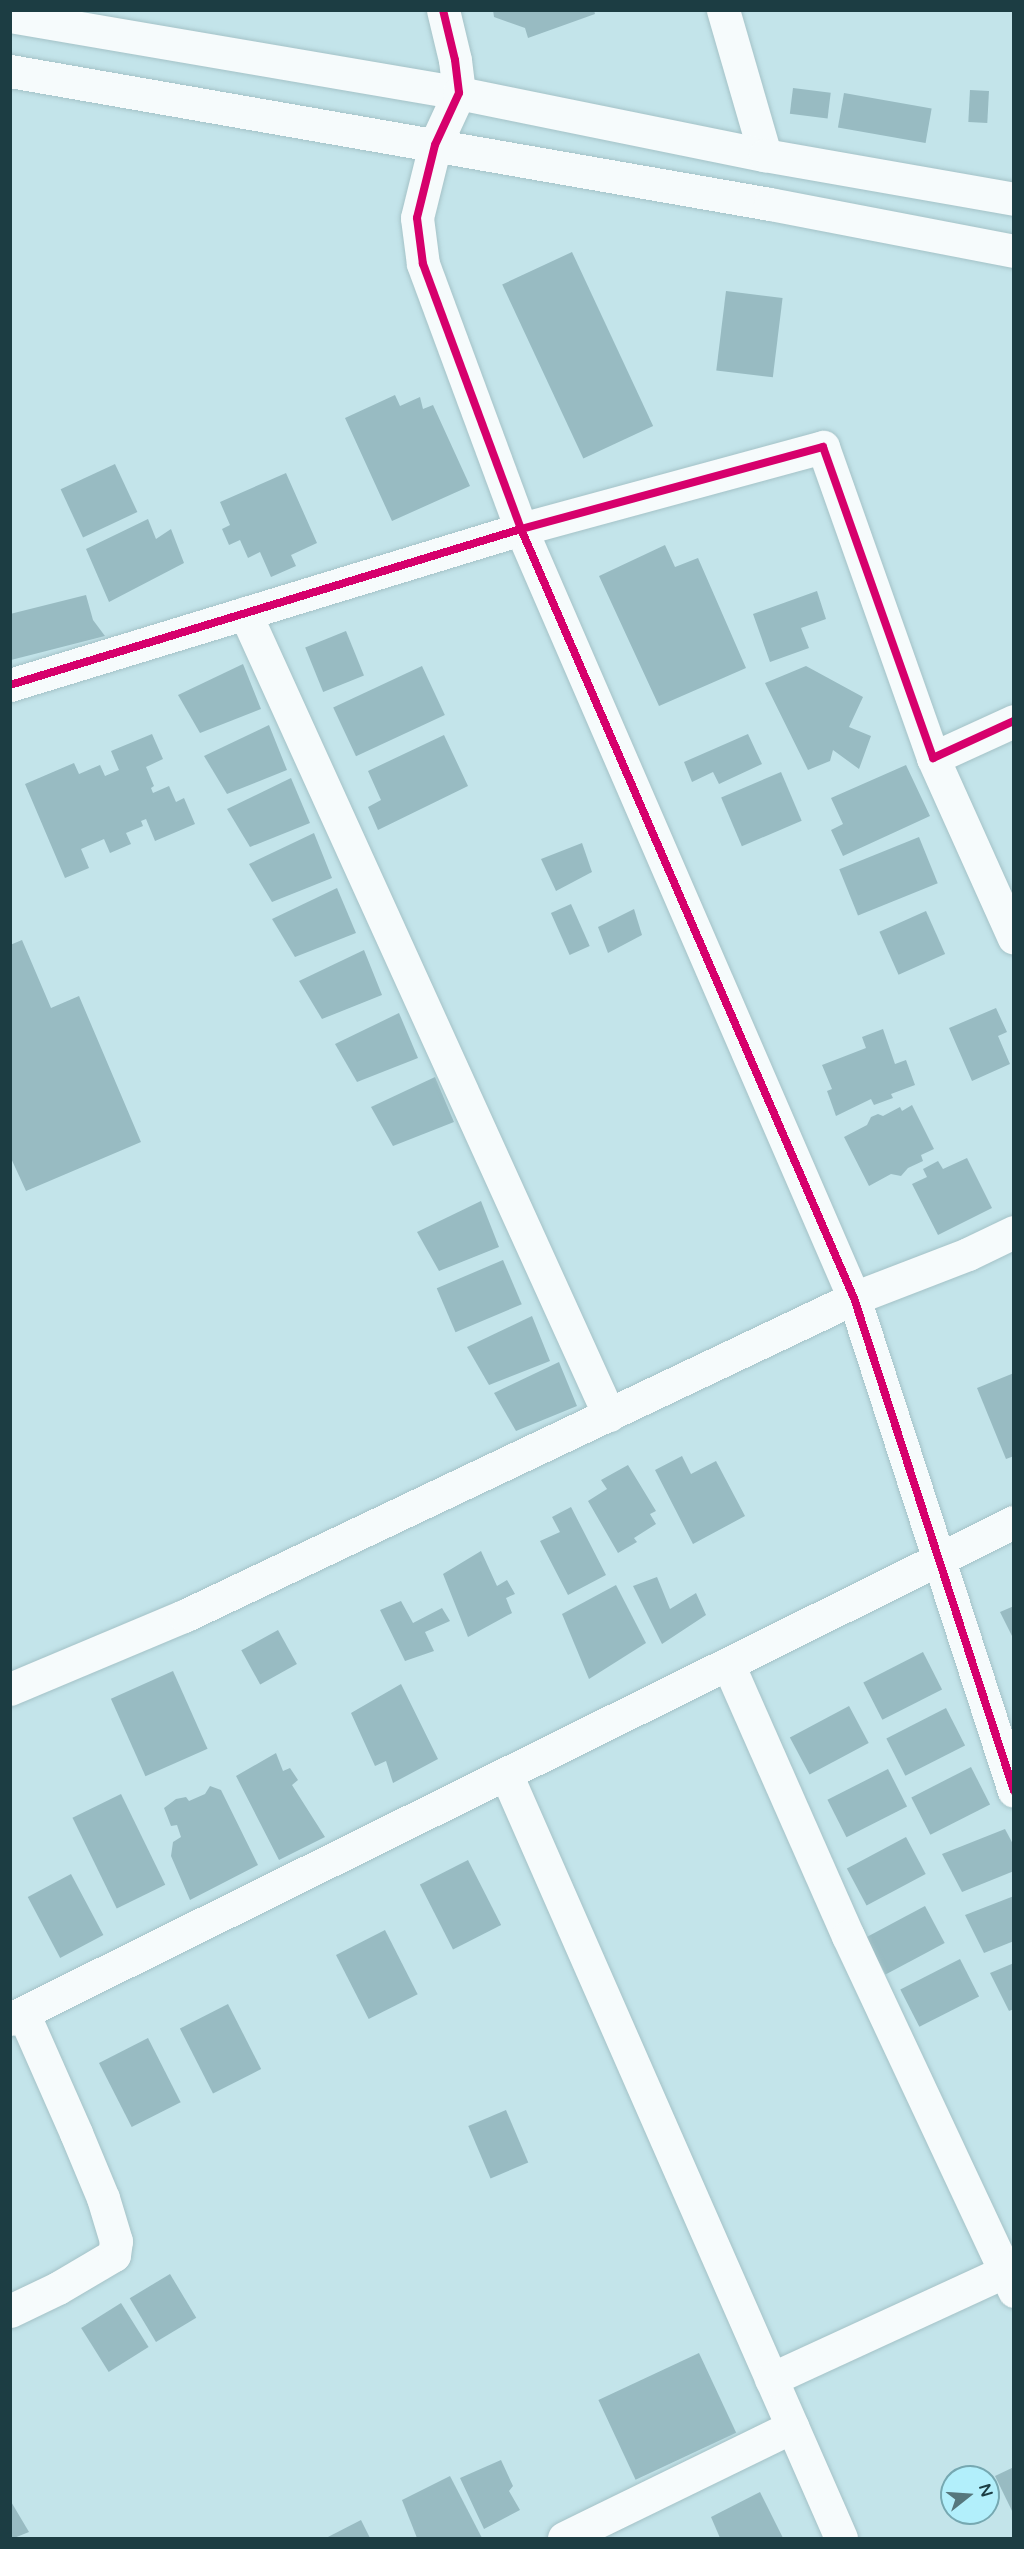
<!DOCTYPE html>
<html>
<head>
<meta charset="utf-8">
<style>
	body { margin:0 }
	#map { position:relative; width:1024px; height:2549px; overflow:hidden; background:#c3e4ea; font-family:"Varela Round",sans-serif }
	div>[style] { position:absolute }
	.building>* { inset:0; background:#98bbc2; transform-origin:0 0 }
	.roads { filter:drop-shadow(0 0 2px #a4c2c7) drop-shadow(0 0 2px #a4c2c7) }
	.minor>* { height:33px; margin:-16.5px; padding:0 16.5px; transform-origin:16.5px; border-radius:16.5px; background:#f6fbfc }
	.major>* { height:33px; margin:-16.5px; padding:0 16.5px; transform-origin:16.5px; border-radius:16.5px; background:#f6fbfc }
	.cycleway>* { height:8px; margin:-4px; padding:0 4px; transform-origin:4px; border-radius:4px; background:#d6006c }
	span { translate:-50% -50%; white-space:nowrap; text-align:center; line-height:1.15; -webkit-text-stroke:5px #b2effb; paint-order:stroke }
	.frame { position:absolute; inset:0; border:12px solid #1c3d43; pointer-events:none }
	.north { position:absolute; left:940px; top:2465px; width:60px; height:60px; box-sizing:border-box; background:#b2effb; border:2px solid #76a8b1; border-radius:50%; rotate:73deg; font-size:16px; font-weight:700; line-height:24px; text-align:center; color:#1c3d43 }
	.north::after { content:''; display:block; margin:auto; width:21px; height:27px; background:#56777d; clip-path:polygon(50% 0,100% 100%,50% 72%,0 100%) }
</style>
</head>
<body>
<div id="map">
	<div class="building">
		<i style="clip-path:polygon(493px 10px,594px 10px,595px 14px,528px 38px,525px 28px,494px 17px)"></i>
		<i style="left:793px;top:88px;width:38px;height:26px;rotate:7deg"></i>
		<i style="left:970px;top:90px;width:19px;height:32px;rotate:3deg"></i>
		<i style="left:844px;top:93px;width:89px;height:35px;rotate:10deg"></i>
		<i style="left:572px;top:252px;width:192px;height:77px;rotate:65deg"></i>
		<i style="left:726px;top:291px;width:57px;height:80px;rotate:7deg"></i>
		<i style="clip-path:polygon(395px 395px,400px 406px,420px 397px,423px 409px,433px 405px,470px 486px,392px 521px,345px 418px)"></i>
		<i style="left:115px;top:464px;width:53px;height:60px;rotate:65deg"></i>
		<i style="clip-path:polygon(286px 473px,317px 543px,291px 555px,296px 566px,271px 577px,260px 552px,248px 558px,240px 540px,229px 545px,222px 529px,230px 525px,220px 502px)"></i>
		<i style="clip-path:polygon(148px 519px,156px 539px,171px 529px,184px 563px,109px 602px,86px 549px)"></i>
		<i style="clip-path:polygon(665px 545px,675px 567px,698px 558px,746px 668px,659px 706px,599px 576px)"></i>
		<i style="clip-path:polygon(817px 591px,826px 619px,801px 628px,809px 648px,770px 662px,753px 614px)"></i>
		<i style="clip-path:polygon(86px 595px,93px 620px,105px 636px,11px 660px,10px 614px)"></i>
		<i style="left:346px;top:631px;width:48px;height:44px;rotate:68deg"></i>
		<i style="clip-path:polygon(243px 664px,261px 709px,200px 733px,178px 695px)"></i>
		<i style="left:422px;top:666px;width:54px;height:98px;rotate:65deg"></i>
		<i style="clip-path:polygon(806px 666px,863px 697px,849px 727px,871px 736px,859px 769px,833px 750px,830px 761px,808px 770px,765px 683px)"></i>
		<i style="clip-path:polygon(269px 725px,287px 770px,227px 794px,204px 756px)"></i>
		<i style="clip-path:polygon(152px 734px,163px 759px,146px 767px,154px 786px,151px 788px,153px 793px,169px 786px,176px 802px,184px 798px,195px 824px,155px 841px,146px 819px,141px 821px,143px 826px,126px 833px,131px 844px,110px 853px,104px 839px,81px 849px,89px 868px,65px 878px,25px 784px,74px 763px,79px 774px,100px 765px,105px 776px,119px 770px,111px 751px)"></i>
		<i style="clip-path:polygon(748px 734px,762px 764px,719px 784px,713px 772px,692px 782px,684px 762px)"></i>
		<i style="clip-path:polygon(444px 735px,468px 786px,378px 830px,368px 807px,381px 800px,368px 771px)"></i>
		<i style="clip-path:polygon(906px 765px,930px 816px,843px 856px,831px 830px,843px 824px,831px 798px)"></i>
		<i style="left:781px;top:772px;width:53px;height:65px;rotate:67deg"></i>
		<i style="clip-path:polygon(291px 778px,310px 823px,250px 847px,227px 809px)"></i>
		<i style="clip-path:polygon(314px 833px,332px 878px,272px 902px,249px 864px)"></i>
		<i style="left:919px;top:837px;width:50px;height:86px;rotate:68deg"></i>
		<i style="clip-path:polygon(582px 843px,592px 872px,556px 891px,541px 859px)"></i>
		<i style="clip-path:polygon(337px 888px,356px 933px,295px 957px,272px 919px)"></i>
		<i style="left:571px;top:904px;width:46px;height:22px;rotate:66deg"></i>
		<i style="clip-path:polygon(634px 909px,642px 935px,608px 953px,598px 927px)"></i>
		<i style="left:926px;top:911px;width:47px;height:51px;rotate:66deg"></i>
		<i style="clip-path:polygon(22px 940px,51px 1008px,79px 996px,141px 1142px,26px 1191px,10px 1156px,10px 945px)"></i>
		<i style="clip-path:polygon(364px 950px,382px 995px,322px 1019px,299px 981px)"></i>
		<i style="clip-path:polygon(996px 1008px,1007px 1032px,998px 1036px,1010px 1064px,972px 1081px,949px 1028px)"></i>
		<i style="clip-path:polygon(399px 1013px,418px 1058px,357px 1082px,335px 1044px)"></i>
		<i style="clip-path:polygon(883px 1029px,895px 1064px,906px 1060px,915px 1085px,891px 1094px,893px 1098px,874px 1105px,871px 1099px,836px 1116px,827px 1091px,832px 1089px,822px 1065px,866px 1048px,862px 1037px)"></i>
		<i style="clip-path:polygon(435px 1077px,454px 1122px,393px 1146px,371px 1107px)"></i>
		<i style="clip-path:polygon(912px 1105px,934px 1149px,921px 1155px,923px 1161px,908px 1168px,901px 1176px,891px 1174px,869px 1186px,844px 1137px,867px 1125px,871px 1117px,878px 1114px,883px 1116px,900px 1107px,902px 1111px)"></i>
		<i style="clip-path:polygon(967px 1158px,992px 1208px,938px 1235px,912px 1184px,927px 1177px,923px 1169px,938px 1161px,943px 1169px)"></i>
		<i style="clip-path:polygon(481px 1201px,499px 1247px,439px 1271px,417px 1232px)"></i>
		<i style="left:503px;top:1260px;width:48px;height:72px;rotate:67deg"></i>
		<i style="clip-path:polygon(532px 1316px,550px 1361px,489px 1385px,467px 1347px)"></i>
		<i style="clip-path:polygon(559px 1362px,577px 1406px,516px 1431px,494px 1393px)"></i>
		<i style="clip-path:polygon(1014px 1373px,1014px 1456px,1006px 1459px,977px 1388px)"></i>
		<i style="clip-path:polygon(682px 1456px,691px 1474px,716px 1461px,745px 1516px,693px 1544px,655px 1470px)"></i>
		<i style="clip-path:polygon(628px 1465px,656px 1511px,650px 1514px,656px 1524px,634px 1538px,637px 1542px,618px 1553px,588px 1501px,607px 1489px,601px 1480px)"></i>
		<i style="clip-path:polygon(571px 1507px,606px 1575px,568px 1595px,540px 1541px,560px 1532px,552px 1517px)"></i>
		<i style="clip-path:polygon(481px 1551px,497px 1586px,507px 1580px,515px 1594px,506px 1598px,512px 1613px,468px 1637px,443px 1574px)"></i>
		<i style="clip-path:polygon(657px 1577px,670px 1609px,696px 1593px,706px 1615px,662px 1644px,633px 1586px)"></i>
		<i style="clip-path:polygon(616px 1585px,646px 1643px,589px 1679px,562px 1614px)"></i>
		<i style="clip-path:polygon(401px 1601px,413px 1623px,442px 1608px,450px 1621px,425px 1632px,434px 1651px,405px 1661px,380px 1610px)"></i>
		<i style="clip-path:polygon(1014px 1606px,1014px 1640px,1000px 1612px)"></i>
		<i style="left:278px;top:1630px;width:39px;height:42px;rotate:61deg"></i>
		<i style="left:923px;top:1652px;width:42px;height:67px;rotate:63deg"></i>
		<i style="left:173px;top:1671px;width:85px;height:68px;rotate:66deg"></i>
		<i style="clip-path:polygon(401px 1684px,438px 1759px,393px 1783px,386px 1761px,375px 1766px,351px 1713px)"></i>
		<i style="left:849px;top:1706px;width:42px;height:67px;rotate:62deg"></i>
		<i style="left:946px;top:1708px;width:42px;height:67px;rotate:63deg"></i>
		<i style="clip-path:polygon(276px 1753px,283px 1771px,290px 1768px,298px 1780px,292px 1785px,325px 1837px,279px 1860px,236px 1776px)"></i>
		<i style="left:971px;top:1767px;width:42px;height:67px;rotate:63deg"></i>
		<i style="left:888px;top:1769px;width:42px;height:68px;rotate:63deg"></i>
		<i style="clip-path:polygon(210px 1786px,221px 1790px,258px 1865px,190px 1900px,171px 1856px,173px 1842px,181px 1837px,177px 1825px,171px 1826px,164px 1808px,176px 1799px,186px 1797px,189px 1801px,205px 1794px)"></i>
		<i style="left:121px;top:1794px;width:101px;height:54px;rotate:64deg"></i>
		<i style="clip-path:polygon(1005px 1829px,1014px 1846px,1014px 1871px,962px 1892px,942px 1854px)"></i>
		<i style="left:906px;top:1837px;width:42px;height:67px;rotate:62deg"></i>
		<i style="left:468px;top:1860px;width:73px;height:54px;rotate:63deg"></i>
		<i style="left:71px;top:1874px;width:69px;height:49px;rotate:62deg"></i>
		<i style="clip-path:polygon(1014px 1896px,1014px 1941px,984px 1953px,965px 1915px)"></i>
		<i style="left:925px;top:1906px;width:42px;height:67px;rotate:62deg"></i>
		<i style="left:385px;top:1930px;width:72px;height:55px;rotate:63deg"></i>
		<i style="left:960px;top:1959px;width:42px;height:67px;rotate:63deg"></i>
		<i style="clip-path:polygon(1014px 1963px,1014px 2009px,1009px 2011px,990px 1973px)"></i>
		<i style="left:228px;top:2004px;width:73px;height:54px;rotate:63deg"></i>
		<i style="left:148px;top:2038px;width:72px;height:55px;rotate:63deg"></i>
		<i style="left:506px;top:2110px;width:57px;height:41px;rotate:67deg"></i>
		<i style="left:170px;top:2274px;width:51px;height:47px;rotate:59deg"></i>
		<i style="left:121px;top:2303px;width:52px;height:47px;rotate:58deg"></i>
		<i style="left:699px;top:2353px;width:88px;height:111px;rotate:65deg"></i>
		<i style="clip-path:polygon(501px 2460px,513px 2486px,509px 2491px,520px 2510px,484px 2529px,460px 2478px)"></i>
		<i style="clip-path:polygon(1014px 2467px,1014px 2515px,995px 2476px)"></i>
		<i style="clip-path:polygon(450px 2476px,482px 2538px,417px 2538px,402px 2500px)"></i>
		<i style="clip-path:polygon(760px 2492px,783px 2538px,720px 2538px,711px 2517px)"></i>
		<i style="clip-path:polygon(10px 2500px,29px 2532px,14px 2538px,10px 2538px)"></i>
		<i style="clip-path:polygon(361px 2520px,370px 2538px,326px 2538px)"></i>
	</div>
	<div class="roads">
		<div class="minor">
			<i style="left:443px;top:10px;width:51px;rotate:76.5deg"></i>
			<i style="left:455px;top:60px;width:33px;rotate:83deg"></i>
			<i style="left:459px;top:93px;width:57px;rotate:114.8deg"></i>
			<i style="left:435px;top:145px;width:75px;rotate:103.9deg"></i>
			<i style="left:417px;top:218px;width:46px;rotate:82.6deg"></i>
			<i style="left:423px;top:264px;width:283px;rotate:69.7deg"></i>
			<i style="left:521px;top:529px;width:838px;rotate:66.59deg"></i>
			<i style="left:854px;top:1298px;width:518px;rotate:72.02deg"></i>
			<i style="left:723px;top:10px;width:151px;rotate:73.8deg"></i>
			<i style="left:245px;top:613px;width:881px;rotate:65.59deg"></i>
			<i style="left:10px;top:685px;width:534px;rotate:-16.98deg"></i>
			<i style="left:521px;top:529px;width:313px;rotate:-15.2deg"></i>
			<i style="left:823px;top:447px;width:330px;rotate:70.5deg"></i>
			<i style="left:933px;top:758px;width:89px;rotate:-24.6deg"></i>
			<i style="left:933px;top:758px;width:197px;rotate:65.8deg"></i>
			<i style="left:728px;top:1664px;width:297px;rotate:66.2deg"></i>
			<i style="left:848px;top:1936px;width:392px;rotate:64.9deg"></i>
			<i style="left:10px;top:1689px;width:189px;rotate:-22.8deg"></i>
			<i style="left:184px;top:1616px;width:742px;rotate:-25.39deg"></i>
			<i style="left:854px;top:1298px;width:122px;rotate:-21.1deg"></i>
			<i style="left:968px;top:1254px;width:51px;rotate:-25.6deg"></i>
			<i style="left:506px;top:1774px;width:834px;rotate:66.32deg"></i>
			<i style="left:10px;top:2019px;width:1120px;rotate:-26.34deg"></i>
			<i style="left:10px;top:2311px;width:53px;rotate:-25.6deg"></i>
			<i style="left:58px;top:2288px;width:65px;rotate:-30.5deg"></i>
			<i style="left:114px;top:2255px;width:14px;rotate:-82deg"></i>
			<i style="left:116px;top:2241px;width:45px;rotate:-106.8deg"></i>
			<i style="left:103px;top:2198px;width:70px;rotate:-112.6deg"></i>
			<i style="left:76px;top:2133px;width:131px;rotate:-113.8deg"></i>
			<i style="left:771px;top:2379px;width:268px;rotate:-24.7deg"></i>
			<i style="left:564px;top:2538px;width:254px;rotate:-26deg"></i>
		</div>
		<div class="major">
			<i style="left:10px;top:16px;width:456px;rotate:9.7deg"></i>
			<i style="left:459px;top:93px;width:312px;rotate:11.5deg"></i>
			<i style="left:765px;top:155px;width:253px;rotate:10deg"></i>
			<i style="left:10px;top:71px;width:772px;rotate:9.93deg"></i>
			<i style="left:770px;top:204px;width:248px;rotate:10.9deg"></i>
		</div>
	</div>
	<div class="cycleway">
		<i style="left:443px;top:10px;width:51px;rotate:76.5deg"></i>
		<i style="left:455px;top:60px;width:33px;rotate:83deg"></i>
		<i style="left:459px;top:93px;width:57px;rotate:114.8deg"></i>
		<i style="left:435px;top:145px;width:75px;rotate:103.9deg"></i>
		<i style="left:417px;top:218px;width:46px;rotate:82.6deg"></i>
		<i style="left:423px;top:264px;width:283px;rotate:69.7deg"></i>
		<i style="left:521px;top:529px;width:838px;rotate:66.59deg"></i>
		<i style="left:854px;top:1298px;width:518px;rotate:72.02deg"></i>
		<i style="left:10px;top:685px;width:534px;rotate:-16.98deg"></i>
		<i style="left:521px;top:529px;width:313px;rotate:-15.2deg"></i>
		<i style="left:823px;top:447px;width:330px;rotate:70.5deg"></i>
		<i style="left:933px;top:758px;width:89px;rotate:-24.6deg"></i>
	</div>
	<div class="frame"></div>
	<div class="north">N</div>
</div>
</body>
</html>
